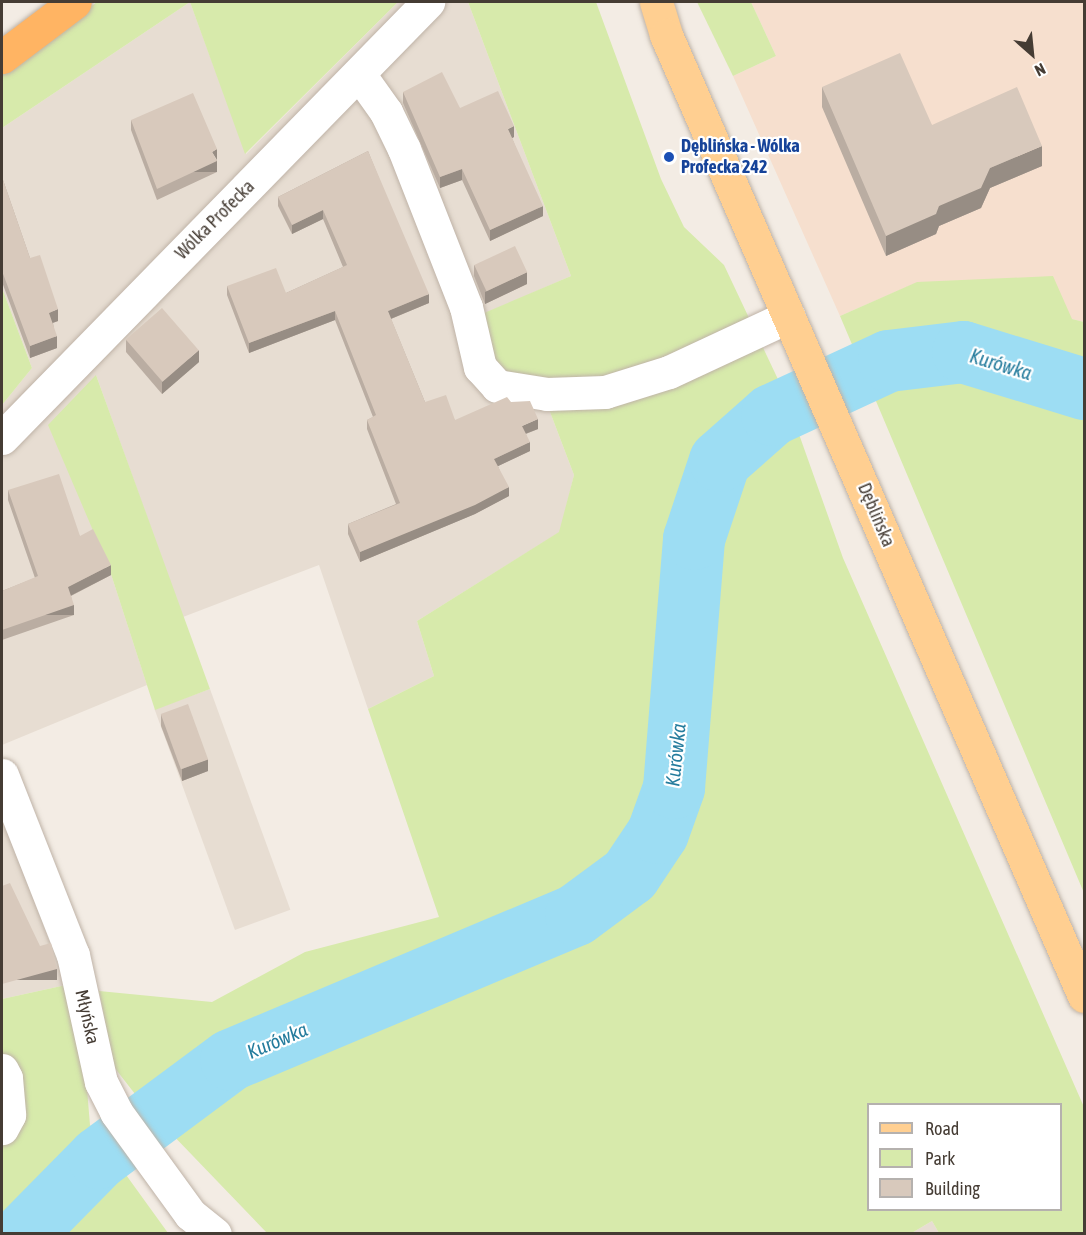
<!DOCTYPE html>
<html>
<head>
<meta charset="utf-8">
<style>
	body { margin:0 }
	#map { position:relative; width:1086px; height:1235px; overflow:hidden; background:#f3ece4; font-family:"Asap Condensed",sans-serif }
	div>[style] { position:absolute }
	.residential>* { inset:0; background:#e7ddd2; transform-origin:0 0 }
	.commercial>* { inset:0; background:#f6dfce }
	.green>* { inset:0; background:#d7eaab }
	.river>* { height:62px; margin:-31px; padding:0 31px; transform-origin:31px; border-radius:31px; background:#9dddf3 }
	.roads { filter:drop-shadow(0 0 2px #bfb3a7) drop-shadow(0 0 2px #bfb3a7) }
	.minor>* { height:33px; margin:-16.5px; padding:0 16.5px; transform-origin:16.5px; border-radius:16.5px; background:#fff }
	.major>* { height:33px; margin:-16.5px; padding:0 16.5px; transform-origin:16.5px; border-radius:16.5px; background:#ffcf91 }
	.highway>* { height:33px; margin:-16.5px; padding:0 16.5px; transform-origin:16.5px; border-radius:16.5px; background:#ffb463 }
	.wall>* { inset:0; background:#baada2 }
	.shaded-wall>* { inset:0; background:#978d84; transform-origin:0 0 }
	.building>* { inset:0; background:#d8c9bc; transform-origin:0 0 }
	.dots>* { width:16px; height:16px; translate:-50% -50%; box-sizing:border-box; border:3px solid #fff; border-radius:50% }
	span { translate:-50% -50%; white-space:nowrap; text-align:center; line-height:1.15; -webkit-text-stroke:4.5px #fff; paint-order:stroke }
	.transit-label { font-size:18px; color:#164399; font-weight:700 }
	.left { translate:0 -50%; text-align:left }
	.street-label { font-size:18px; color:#453c34 }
	.water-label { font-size:20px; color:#257c9d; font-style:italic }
	.frame { position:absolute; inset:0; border:3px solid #453c34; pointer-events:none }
	.legend { position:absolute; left:867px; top:1103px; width:195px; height:108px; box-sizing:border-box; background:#fff; border:2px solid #b5b1ae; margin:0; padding:8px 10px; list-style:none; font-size:18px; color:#453c34 }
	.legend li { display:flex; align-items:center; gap:12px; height:30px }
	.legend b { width:30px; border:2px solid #b5b1ae }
	.north { position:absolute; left:1002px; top:24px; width:60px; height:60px; -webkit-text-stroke:4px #fff; paint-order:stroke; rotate:153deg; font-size:16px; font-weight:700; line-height:24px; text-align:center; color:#453c34 }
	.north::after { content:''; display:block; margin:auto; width:21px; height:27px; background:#453c34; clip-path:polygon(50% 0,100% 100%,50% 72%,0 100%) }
</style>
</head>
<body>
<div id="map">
	<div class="residential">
		<i style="clip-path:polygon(190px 2px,246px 154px,398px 2px,468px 2px,571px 276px,477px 317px,547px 404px,574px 475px,560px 532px,417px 621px,434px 676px,368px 709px,319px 565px,183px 617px,96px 375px,109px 568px,147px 685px,2px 745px,2px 405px,32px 368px,2px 288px,2px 128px)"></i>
		<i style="left:210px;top:689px;width:235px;height:59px;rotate:70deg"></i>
		<i style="clip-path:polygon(2px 817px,66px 985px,2px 999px)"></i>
		<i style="clip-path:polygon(932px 1221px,939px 1233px,910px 1234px)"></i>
	</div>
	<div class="commercial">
		<i style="clip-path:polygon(751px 2px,1084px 2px,1084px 322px,918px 282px,840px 316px,733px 76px,776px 56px)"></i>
	</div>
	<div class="green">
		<i style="clip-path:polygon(97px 2px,398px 2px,245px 154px,190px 2px,2px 128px,2px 73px)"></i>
		<i style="clip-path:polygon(evenodd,468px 2px,596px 2px,661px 179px,684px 227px,724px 265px,784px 392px,843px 558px,1084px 1107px,1084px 1233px,939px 1233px,932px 1221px,910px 1234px,267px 1233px,142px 1103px,114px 1067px,99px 991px,212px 1002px,305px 952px,439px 917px,368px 709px,434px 676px,417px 621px,559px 532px,574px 475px,547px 404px,494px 361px,477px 316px,571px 276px,468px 2px,868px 1104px,1060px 1104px,1060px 1210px,868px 1210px,868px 1104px)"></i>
		<i style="clip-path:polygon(697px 2px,751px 2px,776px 56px,733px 76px)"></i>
		<i style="clip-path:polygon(1053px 276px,1072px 319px,1084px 322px,1084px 893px,840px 316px,917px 282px)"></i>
		<i style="clip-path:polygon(2px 288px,32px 368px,2px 405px)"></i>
		<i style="clip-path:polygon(96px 375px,210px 689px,155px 710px,109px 568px,48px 425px)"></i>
		<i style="clip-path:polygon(66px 985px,86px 1077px,90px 1125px,168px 1233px,2px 1233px,2px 999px)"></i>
	</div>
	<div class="river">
		<i style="left:24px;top:1234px;width:107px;rotate:-45.4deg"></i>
		<i style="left:99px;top:1158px;width:164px;rotate:-36.6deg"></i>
		<i style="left:231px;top:1060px;width:374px;rotate:-22.8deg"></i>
		<i style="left:576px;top:915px;width:67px;rotate:-36.5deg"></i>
		<i style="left:630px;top:875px;width:50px;rotate:-56.3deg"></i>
		<i style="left:658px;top:833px;width:48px;rotate:-70.4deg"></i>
		<i style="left:674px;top:788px;width:250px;rotate:-85.4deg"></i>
		<i style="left:694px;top:539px;width:82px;rotate:-71.6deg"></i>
		<i style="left:720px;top:461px;width:69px;rotate:-41.5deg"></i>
		<i style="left:772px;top:415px;width:129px;rotate:-24.8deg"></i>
		<i style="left:889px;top:361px;width:75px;rotate:-6.9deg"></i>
		<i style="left:963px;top:352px;width:127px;rotate:17deg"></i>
	</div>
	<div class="roads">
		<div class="minor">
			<i style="left:359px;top:74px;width:47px;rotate:54.6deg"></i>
			<i style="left:386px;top:112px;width:41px;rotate:64.1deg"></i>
			<i style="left:404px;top:149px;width:170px;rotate:68.6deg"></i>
			<i style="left:466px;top:307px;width:62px;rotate:76.9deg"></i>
			<i style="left:480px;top:367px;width:25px;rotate:48deg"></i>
			<i style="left:497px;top:386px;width:51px;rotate:9.1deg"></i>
			<i style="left:547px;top:394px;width:58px;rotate:-2deg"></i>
			<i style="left:605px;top:392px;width:67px;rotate:-17.4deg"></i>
			<i style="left:669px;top:372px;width:132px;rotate:-25deg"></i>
			<i style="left:2px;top:438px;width:610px;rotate:-45.66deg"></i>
			<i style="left:2px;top:775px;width:193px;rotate:68.5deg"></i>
			<i style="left:73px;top:955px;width:130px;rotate:77.6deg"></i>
			<i style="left:101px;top:1082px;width:34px;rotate:63deg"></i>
			<i style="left:116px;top:1112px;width:126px;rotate:54deg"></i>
			<i style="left:190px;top:1214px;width:32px;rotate:39deg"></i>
			<i style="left:2px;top:1070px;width:9px;rotate:63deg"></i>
			<i style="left:6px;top:1078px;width:37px;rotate:85deg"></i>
			<i style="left:9px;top:1115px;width:15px;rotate:118deg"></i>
		</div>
		<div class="major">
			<i style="left:656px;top:2px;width:34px;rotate:73deg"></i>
			<i style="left:666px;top:35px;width:1048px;rotate:66.49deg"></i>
		</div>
		<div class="highway">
			<i style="left:2px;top:57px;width:91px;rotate:-37deg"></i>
		</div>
	</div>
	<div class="wall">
		<i style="clip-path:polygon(822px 87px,932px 125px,1042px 166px,990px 188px,981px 208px,939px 226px,936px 234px,886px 256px,822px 107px)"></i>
		<i style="clip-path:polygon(403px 92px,460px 108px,514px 137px,512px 138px,543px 216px,490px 241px,462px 180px,440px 188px,403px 103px)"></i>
		<i style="clip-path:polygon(131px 120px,217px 160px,217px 172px,157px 200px,131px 130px)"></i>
		<i style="clip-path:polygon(368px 151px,429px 303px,391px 319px,425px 402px,455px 420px,538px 429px,526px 434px,530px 451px,498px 466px,509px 496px,475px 514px,360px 562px,348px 534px,348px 524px,396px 504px,367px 429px,367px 420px,373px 417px,335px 320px,249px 353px,227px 295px,227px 286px,286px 293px,343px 267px,323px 219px,292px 234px,278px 206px,278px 197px)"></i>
		<i style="clip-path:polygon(2px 177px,30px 258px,58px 321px,53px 323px,57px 348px,30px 358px,2px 282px)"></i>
		<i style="clip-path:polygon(474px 265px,527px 284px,485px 304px,474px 276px)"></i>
		<i style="clip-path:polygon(126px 340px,199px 362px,162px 394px,126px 352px)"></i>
		<i style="clip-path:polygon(8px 490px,80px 536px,111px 575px,71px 596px,74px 615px,2px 640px,2px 591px,35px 578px,8px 500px)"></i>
		<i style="clip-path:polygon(161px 714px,208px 771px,182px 781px,161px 726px)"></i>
	</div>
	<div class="shaded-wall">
		<i style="clip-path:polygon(514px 126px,514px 137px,508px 140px,508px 129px)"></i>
		<i style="clip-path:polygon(1042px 146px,1042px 166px,990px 188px,981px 208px,939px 226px,936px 234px,886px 256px,886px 236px,939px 206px,990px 168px)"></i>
		<i style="clip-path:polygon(217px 149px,217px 160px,212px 152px)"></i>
		<i style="left:217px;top:161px;width:11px;height:66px;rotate:90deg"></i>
		<i style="clip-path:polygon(462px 169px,462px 180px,440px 188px,440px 177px)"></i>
		<i style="clip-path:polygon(543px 206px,543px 216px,490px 241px,490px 230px)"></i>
		<i style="clip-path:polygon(323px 210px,323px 219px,292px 234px,292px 225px)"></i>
		<i style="clip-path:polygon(527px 272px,527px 284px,485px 304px,485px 292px)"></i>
		<i style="clip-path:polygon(429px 294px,429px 303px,388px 320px,388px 311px)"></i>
		<i style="clip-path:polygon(58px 309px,58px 321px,49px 324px,49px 313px)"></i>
		<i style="clip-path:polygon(335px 311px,335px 320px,249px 353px,249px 343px)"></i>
		<i style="clip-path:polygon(57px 336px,57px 348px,30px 358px,30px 346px)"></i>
		<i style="clip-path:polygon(199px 350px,199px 362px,162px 394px,162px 382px)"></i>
		<i style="clip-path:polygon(538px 419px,538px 429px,522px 435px,522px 426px)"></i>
		<i style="clip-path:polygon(530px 442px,530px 451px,494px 468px,494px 459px)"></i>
		<i style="clip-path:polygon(509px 487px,509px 496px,475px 514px,360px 562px,360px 552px)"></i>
		<i style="clip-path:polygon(111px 565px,111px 575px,68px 597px,68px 587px)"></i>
		<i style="left:74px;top:605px;width:10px;height:76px;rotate:90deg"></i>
		<i style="clip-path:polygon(208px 759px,208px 771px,182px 781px,182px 769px)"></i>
		<i style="left:57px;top:969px;width:11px;height:57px;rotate:90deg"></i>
	</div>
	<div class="building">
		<i style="clip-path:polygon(900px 53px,932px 125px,1017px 87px,1042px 146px,990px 168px,981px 188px,939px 206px,936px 214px,886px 236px,822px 87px)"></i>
		<i style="clip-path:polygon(442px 72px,460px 108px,498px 91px,514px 126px,508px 129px,543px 206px,490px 230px,462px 169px,440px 177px,403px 92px)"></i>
		<i style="clip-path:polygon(193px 93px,217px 149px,212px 152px,217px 161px,157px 189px,131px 120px)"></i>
		<i style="clip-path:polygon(368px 151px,429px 294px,388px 311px,425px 402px,446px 395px,455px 420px,507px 397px,511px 402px,530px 401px,538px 419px,522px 426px,530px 442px,494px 459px,509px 487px,475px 505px,360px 552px,348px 524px,400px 503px,367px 420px,376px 415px,335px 311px,249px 343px,227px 286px,276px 268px,286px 293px,347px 265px,323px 210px,292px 225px,278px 197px)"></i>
		<i style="clip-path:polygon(2px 177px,30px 258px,40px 255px,58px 309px,49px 313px,57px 336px,30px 346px,2px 271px)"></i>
		<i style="left:515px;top:246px;width:29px;height:45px;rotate:65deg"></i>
		<i style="left:162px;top:308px;width:56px;height:48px;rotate:49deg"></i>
		<i style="clip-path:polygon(59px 474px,80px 536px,93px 529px,111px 565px,68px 587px,74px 605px,2px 630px,2px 591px,38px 576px,8px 490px)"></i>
		<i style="left:188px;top:704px;width:59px;height:29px;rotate:70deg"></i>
		<i style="clip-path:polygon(10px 883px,40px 946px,51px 943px,57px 969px,2px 984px,2px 886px)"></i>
	</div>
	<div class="dots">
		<i style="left:669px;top:157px;background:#1a4fb4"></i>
	</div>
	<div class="transit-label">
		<span class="left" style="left:681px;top:157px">Dęblińska - Wólka<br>Profecka 242</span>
	</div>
	<div class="street-label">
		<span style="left:215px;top:220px;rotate:-45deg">Wólka Profecka</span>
		<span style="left:876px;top:515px;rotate:67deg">Dęblińska</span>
		<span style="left:87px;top:1017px;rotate:77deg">Młyńska</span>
	</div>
	<div class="water-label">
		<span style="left:1001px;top:364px;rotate:17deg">Kurówka</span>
		<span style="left:675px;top:755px;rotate:-84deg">Kurówka</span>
		<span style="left:277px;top:1040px;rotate:-23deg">Kurówka</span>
	</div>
	<div class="frame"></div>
	<ul class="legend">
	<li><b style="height:8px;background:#ffcf91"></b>Road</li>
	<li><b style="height:16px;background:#d7eaab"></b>Park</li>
	<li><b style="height:16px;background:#d8c9bc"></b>Building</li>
	</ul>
	<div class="north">N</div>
</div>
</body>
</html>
